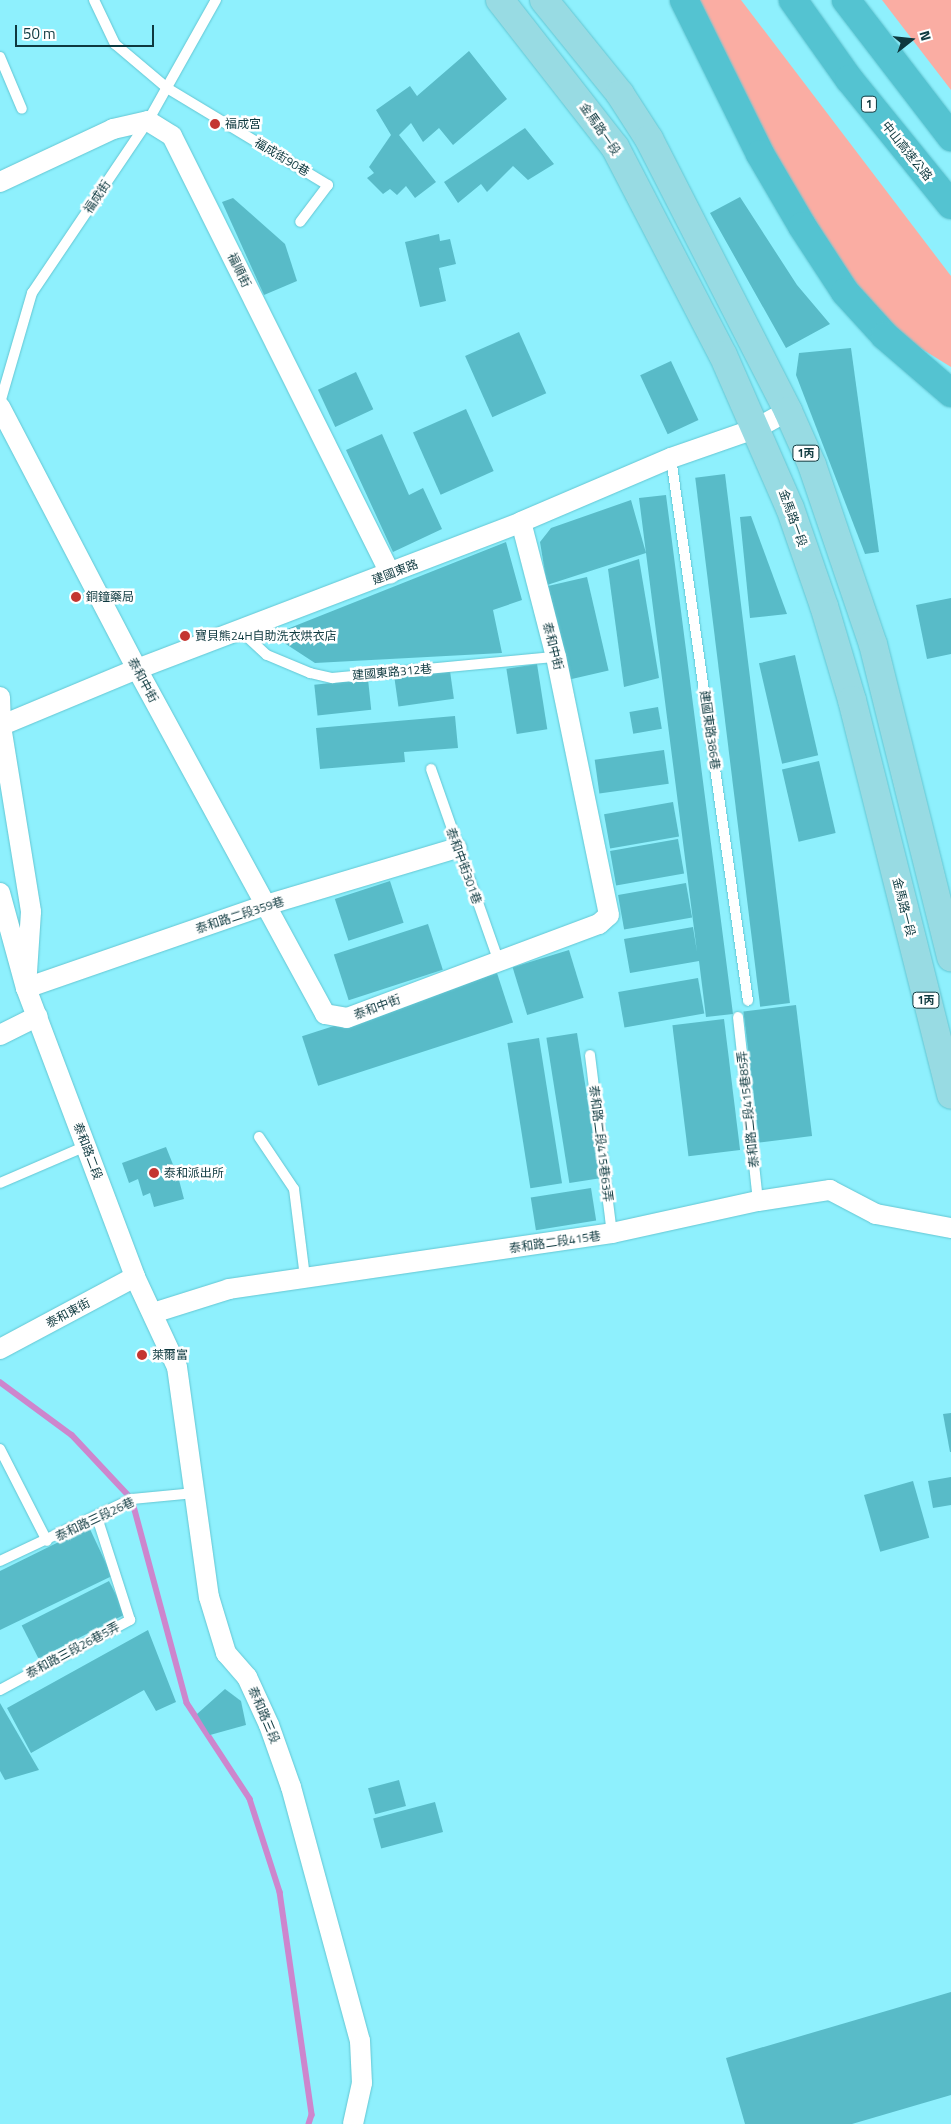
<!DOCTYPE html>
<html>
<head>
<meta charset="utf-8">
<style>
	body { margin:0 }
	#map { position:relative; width:951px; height:2124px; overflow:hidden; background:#8ef0fd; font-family:"Titillium Web","Noto Sans TC",sans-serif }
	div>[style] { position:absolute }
	.green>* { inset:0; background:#faada3 }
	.stream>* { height:5.5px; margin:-2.75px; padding:0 2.75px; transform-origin:2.75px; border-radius:2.75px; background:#cd86cd }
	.building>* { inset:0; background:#58bbc8; transform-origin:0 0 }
	.roads { filter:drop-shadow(0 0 1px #64c6d3) drop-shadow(0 0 1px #64c6d3) }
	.lane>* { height:10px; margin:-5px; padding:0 5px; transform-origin:5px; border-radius:5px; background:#fff }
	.street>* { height:20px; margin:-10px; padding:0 10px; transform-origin:10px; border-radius:10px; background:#fff }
	.primary>* { height:28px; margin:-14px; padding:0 14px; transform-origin:14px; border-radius:14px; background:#98dbe3 }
	.highway>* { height:28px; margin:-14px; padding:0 14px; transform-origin:14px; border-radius:14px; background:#54c3d1 }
	.dots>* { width:14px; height:14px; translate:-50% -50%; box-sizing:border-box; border:2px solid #fff; border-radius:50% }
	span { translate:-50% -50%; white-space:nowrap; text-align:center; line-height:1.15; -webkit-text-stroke:5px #fff; paint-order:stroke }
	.shield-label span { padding:1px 4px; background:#fff; border:1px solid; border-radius:4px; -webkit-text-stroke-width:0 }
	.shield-label { font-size:11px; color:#0e393f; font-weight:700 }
	.poi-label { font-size:12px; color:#0e393f }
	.left { translate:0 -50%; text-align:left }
	.street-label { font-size:12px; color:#0e393f }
	.north { position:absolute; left:886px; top:15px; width:50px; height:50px; -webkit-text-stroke:4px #fff; paint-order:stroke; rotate:74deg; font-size:14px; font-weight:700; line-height:20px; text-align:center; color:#0e393f }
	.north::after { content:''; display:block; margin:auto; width:18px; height:22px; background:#0e393f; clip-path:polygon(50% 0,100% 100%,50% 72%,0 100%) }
	.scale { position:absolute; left:15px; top:25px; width:139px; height:22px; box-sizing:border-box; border:2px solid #0e393f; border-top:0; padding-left:6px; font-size:15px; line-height:18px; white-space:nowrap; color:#0e393f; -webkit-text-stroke:4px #fff; paint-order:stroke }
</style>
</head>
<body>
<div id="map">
	<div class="green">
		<i style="clip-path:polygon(688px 0,741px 0,951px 276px,951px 367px,896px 333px,813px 229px)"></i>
		<i style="clip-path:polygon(882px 0,951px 0,951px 90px)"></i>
	</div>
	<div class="stream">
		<i style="left:0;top:1382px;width:89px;rotate:36.4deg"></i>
		<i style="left:72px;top:1435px;width:88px;rotate:46.8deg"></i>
		<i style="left:132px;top:1499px;width:211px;rotate:74.9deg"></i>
		<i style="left:187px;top:1703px;width:115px;rotate:56.7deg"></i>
		<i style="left:250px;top:1799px;width:98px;rotate:72.1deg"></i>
		<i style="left:280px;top:1892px;width:225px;rotate:81.8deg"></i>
		<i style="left:312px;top:2115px;width:9px;rotate:108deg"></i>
	</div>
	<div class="building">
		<i style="clip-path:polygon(469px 51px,507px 99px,453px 145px,439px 128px,423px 142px,411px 123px,399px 135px,436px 182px,415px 198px,406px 186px,397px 195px,390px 189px,383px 194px,367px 178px,374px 173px,369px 167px,391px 135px,376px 110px,410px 86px,417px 96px)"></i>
		<i style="clip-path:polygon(525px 128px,554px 164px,528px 180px,513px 166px,487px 192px,481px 184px,458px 203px,444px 182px)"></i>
		<i style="clip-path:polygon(740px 197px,797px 285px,830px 324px,786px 348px,710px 213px)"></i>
		<i style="clip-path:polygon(233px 198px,285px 244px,297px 281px,264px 295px,222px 202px)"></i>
		<i style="clip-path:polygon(439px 234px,440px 241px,450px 239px,456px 264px,439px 268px,446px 301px,420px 307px,405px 242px)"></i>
		<i style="left:519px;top:332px;width:67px;height:59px;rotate:66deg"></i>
		<i style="clip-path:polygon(851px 348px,879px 552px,865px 554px,796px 375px,799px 353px)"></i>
		<i style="left:671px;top:361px;width:65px;height:34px;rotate:65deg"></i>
		<i style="left:356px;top:372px;width:41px;height:42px;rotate:65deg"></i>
		<i style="left:466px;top:409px;width:68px;height:58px;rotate:66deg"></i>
		<i style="clip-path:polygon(382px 434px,409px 495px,423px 488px,442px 529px,393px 552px,346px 450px)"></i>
		<i style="left:725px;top:474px;width:533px;height:30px;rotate:83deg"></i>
		<i style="clip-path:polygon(666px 495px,733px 1014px,706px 1017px,699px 961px,630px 973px,624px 939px,693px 927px,697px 952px,646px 553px,547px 585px,540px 542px,551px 528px,631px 500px,646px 553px,639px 498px)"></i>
		<i style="clip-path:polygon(751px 516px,787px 614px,750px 618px,740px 517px)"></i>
		<i style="clip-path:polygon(506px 542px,522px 600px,493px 610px,502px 653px,315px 663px,272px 635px)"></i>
		<i style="clip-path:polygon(639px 559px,659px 678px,624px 687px,608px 569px)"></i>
		<i style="left:587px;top:577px;width:96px;height:40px;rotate:77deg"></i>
		<i style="clip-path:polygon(951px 598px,951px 654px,927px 659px,916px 605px)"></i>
		<i style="left:795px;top:655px;width:103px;height:37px;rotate:77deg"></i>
		<i style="left:537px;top:664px;width:66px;height:31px;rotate:81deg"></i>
		<i style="left:450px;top:671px;width:28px;height:56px;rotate:82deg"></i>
		<i style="left:368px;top:679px;width:31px;height:54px;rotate:84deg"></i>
		<i style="left:658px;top:707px;width:22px;height:29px;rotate:80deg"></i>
		<i style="clip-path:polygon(455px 716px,458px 748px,404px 752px,405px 762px,320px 769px,316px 728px)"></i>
		<i style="left:664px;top:750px;width:34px;height:70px;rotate:82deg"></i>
		<i style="left:819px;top:761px;width:74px;height:38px;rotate:77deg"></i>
		<i style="left:673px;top:802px;width:35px;height:70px;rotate:80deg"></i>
		<i style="left:678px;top:839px;width:35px;height:69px;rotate:80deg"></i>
		<i style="left:390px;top:881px;width:44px;height:58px;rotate:72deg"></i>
		<i style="left:686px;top:883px;width:35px;height:69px;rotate:80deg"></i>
		<i style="left:428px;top:924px;width:48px;height:99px;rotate:72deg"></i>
		<i style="left:569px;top:950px;width:50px;height:59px;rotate:73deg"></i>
		<i style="left:497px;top:973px;width:52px;height:205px;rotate:72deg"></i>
		<i style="left:698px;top:978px;width:36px;height:81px;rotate:80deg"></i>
		<i style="left:796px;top:1005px;width:132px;height:53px;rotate:83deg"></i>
		<i style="left:724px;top:1019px;width:132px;height:52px;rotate:83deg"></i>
		<i style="left:577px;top:1033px;width:147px;height:31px;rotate:81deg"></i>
		<i style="left:539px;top:1038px;width:147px;height:32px;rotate:81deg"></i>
		<i style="clip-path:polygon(166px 1147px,174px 1167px,180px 1166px,184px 1179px,179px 1180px,184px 1199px,154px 1207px,150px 1193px,143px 1196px,138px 1179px,129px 1183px,122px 1163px)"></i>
		<i style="left:591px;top:1188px;width:33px;height:61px;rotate:81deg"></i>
		<i style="clip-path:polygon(951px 1413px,951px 1452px,950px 1452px,943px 1414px)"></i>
		<i style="clip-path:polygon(951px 1477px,951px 1505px,933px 1508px,928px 1481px)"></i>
		<i style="left:913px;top:1481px;width:59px;height:51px;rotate:74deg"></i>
		<i style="clip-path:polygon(89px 1527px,112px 1576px,0 1630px,0 1571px)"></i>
		<i style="left:109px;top:1581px;width:37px;height:98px;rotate:63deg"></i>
		<i style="clip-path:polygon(148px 1630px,176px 1702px,156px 1711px,144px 1690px,31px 1753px,7px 1708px)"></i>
		<i style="clip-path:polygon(225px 1689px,241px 1701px,246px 1725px,210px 1735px,197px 1714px)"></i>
		<i style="clip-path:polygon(0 1703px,39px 1770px,5px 1780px,0 1771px)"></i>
		<i style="left:399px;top:1780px;width:27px;height:32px;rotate:75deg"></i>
		<i style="left:435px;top:1802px;width:31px;height:64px;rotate:75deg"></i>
		<i style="clip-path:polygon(951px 1992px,951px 2095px,852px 2124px,745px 2124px,726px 2058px)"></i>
	</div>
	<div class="roads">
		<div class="lane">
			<i style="left:94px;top:0;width:49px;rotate:64.5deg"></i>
			<i style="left:115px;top:44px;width:68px;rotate:40.2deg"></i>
			<i style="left:167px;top:88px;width:188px;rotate:31.1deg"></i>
			<i style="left:328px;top:185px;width:46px;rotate:127.1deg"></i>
			<i style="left:0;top:57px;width:56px;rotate:67.1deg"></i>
			<i style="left:0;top:403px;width:115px;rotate:-73.8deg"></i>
			<i style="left:32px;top:293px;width:207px;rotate:-56deg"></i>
			<i style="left:148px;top:121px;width:139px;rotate:-60.7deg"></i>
			<i style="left:671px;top:458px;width:548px;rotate:81.93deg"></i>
			<i style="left:241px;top:631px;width:35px;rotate:43deg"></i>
			<i style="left:267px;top:655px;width:47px;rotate:22.7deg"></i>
			<i style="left:310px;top:673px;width:23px;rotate:13deg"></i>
			<i style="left:332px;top:678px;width:225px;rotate:-5.4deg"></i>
			<i style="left:431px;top:769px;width:205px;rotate:70.6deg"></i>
			<i style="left:738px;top:1017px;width:185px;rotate:83.8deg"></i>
			<i style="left:590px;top:1055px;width:179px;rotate:83deg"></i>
			<i style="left:259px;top:1137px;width:63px;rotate:56.1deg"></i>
			<i style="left:294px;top:1189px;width:89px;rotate:82.9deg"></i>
			<i style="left:0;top:1183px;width:94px;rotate:-23.3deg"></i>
			<i style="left:0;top:1449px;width:103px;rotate:62.9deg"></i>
			<i style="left:0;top:1561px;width:146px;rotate:-25.2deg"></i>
			<i style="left:132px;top:1499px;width:63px;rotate:-5.4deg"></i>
			<i style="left:0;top:1690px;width:148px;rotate:-28.3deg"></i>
			<i style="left:130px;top:1620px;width:108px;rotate:-107.8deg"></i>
		</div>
		<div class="street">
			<i style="left:0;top:182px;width:125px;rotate:-25.1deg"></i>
			<i style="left:113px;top:129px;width:36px;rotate:-13deg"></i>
			<i style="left:148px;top:121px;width:28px;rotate:32deg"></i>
			<i style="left:172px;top:136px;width:489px;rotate:63.5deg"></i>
			<i style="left:0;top:407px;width:296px;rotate:62.4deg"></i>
			<i style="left:137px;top:669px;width:393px;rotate:61.4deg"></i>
			<i style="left:325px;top:1014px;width:22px;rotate:10deg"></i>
			<i style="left:347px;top:1018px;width:269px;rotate:-20.5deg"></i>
			<i style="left:599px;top:924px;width:13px;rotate:-42deg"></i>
			<i style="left:609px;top:915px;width:263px;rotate:-101.6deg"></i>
			<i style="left:556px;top:657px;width:139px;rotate:-104.5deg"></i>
			<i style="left:0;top:697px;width:29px;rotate:88deg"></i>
			<i style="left:1px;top:726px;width:188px;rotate:80.8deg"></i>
			<i style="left:31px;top:912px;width:76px;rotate:93.8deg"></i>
			<i style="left:26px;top:988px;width:254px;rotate:-19.1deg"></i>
			<i style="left:266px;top:905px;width:199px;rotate:-16.6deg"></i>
			<i style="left:0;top:726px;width:148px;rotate:-22.6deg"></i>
			<i style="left:137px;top:669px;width:411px;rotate:-20.9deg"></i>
			<i style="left:521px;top:522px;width:163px;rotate:-23.1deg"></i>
			<i style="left:671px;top:458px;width:91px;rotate:-19.2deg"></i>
			<i style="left:757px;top:428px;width:35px;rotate:-29deg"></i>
			<i style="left:0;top:893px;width:98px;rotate:74.7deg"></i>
			<i style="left:26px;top:988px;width:309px;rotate:69.3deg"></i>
			<i style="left:135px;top:1277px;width:99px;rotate:65deg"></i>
			<i style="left:177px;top:1367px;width:232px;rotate:82.1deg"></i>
			<i style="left:209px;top:1597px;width:59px;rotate:73.1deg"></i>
			<i style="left:226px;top:1653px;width:32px;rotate:49deg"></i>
			<i style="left:247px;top:1677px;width:53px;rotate:65.4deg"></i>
			<i style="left:269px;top:1725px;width:66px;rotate:70.5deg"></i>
			<i style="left:291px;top:1787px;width:263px;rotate:74.8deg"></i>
			<i style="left:360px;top:2041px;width:42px;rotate:87.3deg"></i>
			<i style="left:362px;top:2083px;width:42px;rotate:102.4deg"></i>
			<i style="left:0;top:1035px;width:42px;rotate:-26.6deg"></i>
			<i style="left:153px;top:1313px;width:80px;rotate:-17.5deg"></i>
			<i style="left:229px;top:1289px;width:387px;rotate:-8.3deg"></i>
			<i style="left:612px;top:1233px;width:149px;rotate:-12.4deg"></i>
			<i style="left:758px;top:1201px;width:73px;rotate:-8.7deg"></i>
			<i style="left:830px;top:1190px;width:52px;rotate:27.6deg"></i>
			<i style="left:876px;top:1214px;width:76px;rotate:10.6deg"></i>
			<i style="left:0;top:1349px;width:153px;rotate:-28.1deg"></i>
		</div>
		<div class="primary">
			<i style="left:500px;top:0;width:187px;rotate:52deg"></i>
			<i style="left:615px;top:147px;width:234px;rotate:62.6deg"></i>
			<i style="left:723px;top:355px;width:167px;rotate:66.4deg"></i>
			<i style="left:790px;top:508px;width:104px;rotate:70.9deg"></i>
			<i style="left:824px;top:606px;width:98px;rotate:73.4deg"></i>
			<i style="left:852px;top:700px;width:407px;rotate:75.9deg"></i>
			<i style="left:544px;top:0;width:121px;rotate:51deg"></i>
			<i style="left:620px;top:94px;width:54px;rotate:57.2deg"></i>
			<i style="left:649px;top:139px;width:305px;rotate:62.9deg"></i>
			<i style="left:788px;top:411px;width:59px;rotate:66deg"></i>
			<i style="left:812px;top:465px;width:189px;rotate:71.2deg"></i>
			<i style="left:873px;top:644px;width:323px;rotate:76deg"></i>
		</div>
		<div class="highway">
			<i style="left:684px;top:0;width:172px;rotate:63.7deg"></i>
			<i style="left:760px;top:154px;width:83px;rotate:59.7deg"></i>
			<i style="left:802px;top:226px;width:79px;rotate:56.9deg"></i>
			<i style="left:845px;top:292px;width:59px;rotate:47.7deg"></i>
			<i style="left:885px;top:336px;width:87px;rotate:40.8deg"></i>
			<i style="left:793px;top:0;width:97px;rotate:54.7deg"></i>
			<i style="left:849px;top:79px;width:162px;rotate:51deg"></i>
			<i style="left:846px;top:0;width:173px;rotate:52.5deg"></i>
		</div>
	</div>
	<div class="dots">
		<i style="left:215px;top:124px;background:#c43631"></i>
		<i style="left:76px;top:597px;background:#c43631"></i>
		<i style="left:185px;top:636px;background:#c43631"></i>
		<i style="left:154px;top:1173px;background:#c43631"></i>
		<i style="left:142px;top:1355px;background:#c43631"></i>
	</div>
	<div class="shield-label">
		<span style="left:869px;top:104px">1</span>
		<span style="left:806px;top:453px">1丙</span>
		<span style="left:926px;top:1000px">1丙</span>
	</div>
	<div class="poi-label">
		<span class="left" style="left:225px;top:124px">福成宮</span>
		<span class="left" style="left:86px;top:597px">銅鐘藥局</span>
		<span class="left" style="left:195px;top:636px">寶貝熊24H自助洗衣烘衣店</span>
		<span class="left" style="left:164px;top:1173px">泰和派出所</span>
		<span class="left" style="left:152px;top:1355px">萊爾富</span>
	</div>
	<div class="street-label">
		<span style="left:600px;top:129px;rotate:55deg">金馬路一段</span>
		<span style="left:907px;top:151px;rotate:51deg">中山高速公路</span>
		<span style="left:282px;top:157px;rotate:31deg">福成街90巷</span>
		<span style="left:97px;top:197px;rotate:-56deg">福成街</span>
		<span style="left:239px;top:270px;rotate:64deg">福順街</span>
		<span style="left:793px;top:518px;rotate:70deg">金馬路一段</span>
		<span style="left:395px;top:572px;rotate:-21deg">建國東路</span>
		<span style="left:553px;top:646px;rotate:76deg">泰和中街</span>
		<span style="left:392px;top:672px;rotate:-5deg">建國東路312巷</span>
		<span style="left:143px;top:680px;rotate:62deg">泰和中街</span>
		<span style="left:710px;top:730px;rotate:82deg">建國東路386巷</span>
		<span style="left:464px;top:866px;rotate:70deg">泰和中街301巷</span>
		<span style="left:904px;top:907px;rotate:76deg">金馬路一段</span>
		<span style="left:240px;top:915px;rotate:-18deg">泰和路二段359巷</span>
		<span style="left:377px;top:1007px;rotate:-20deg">泰和中街</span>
		<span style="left:748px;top:1109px;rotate:-96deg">泰和路二段415巷85弄</span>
		<span style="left:601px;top:1144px;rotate:83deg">泰和路二段415巷63弄</span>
		<span style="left:88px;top:1151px;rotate:69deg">泰和路二段</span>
		<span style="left:555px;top:1242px;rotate:-8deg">泰和路二段415巷</span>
		<span style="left:68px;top:1313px;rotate:-28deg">泰和東街</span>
		<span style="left:95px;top:1519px;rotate:-25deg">泰和路三段26巷</span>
		<span style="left:73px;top:1650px;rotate:-28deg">泰和路三段26巷5弄</span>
		<span style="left:264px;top:1715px;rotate:67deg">泰和路三段</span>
	</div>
	<div class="north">N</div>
	<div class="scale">50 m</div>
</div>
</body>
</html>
